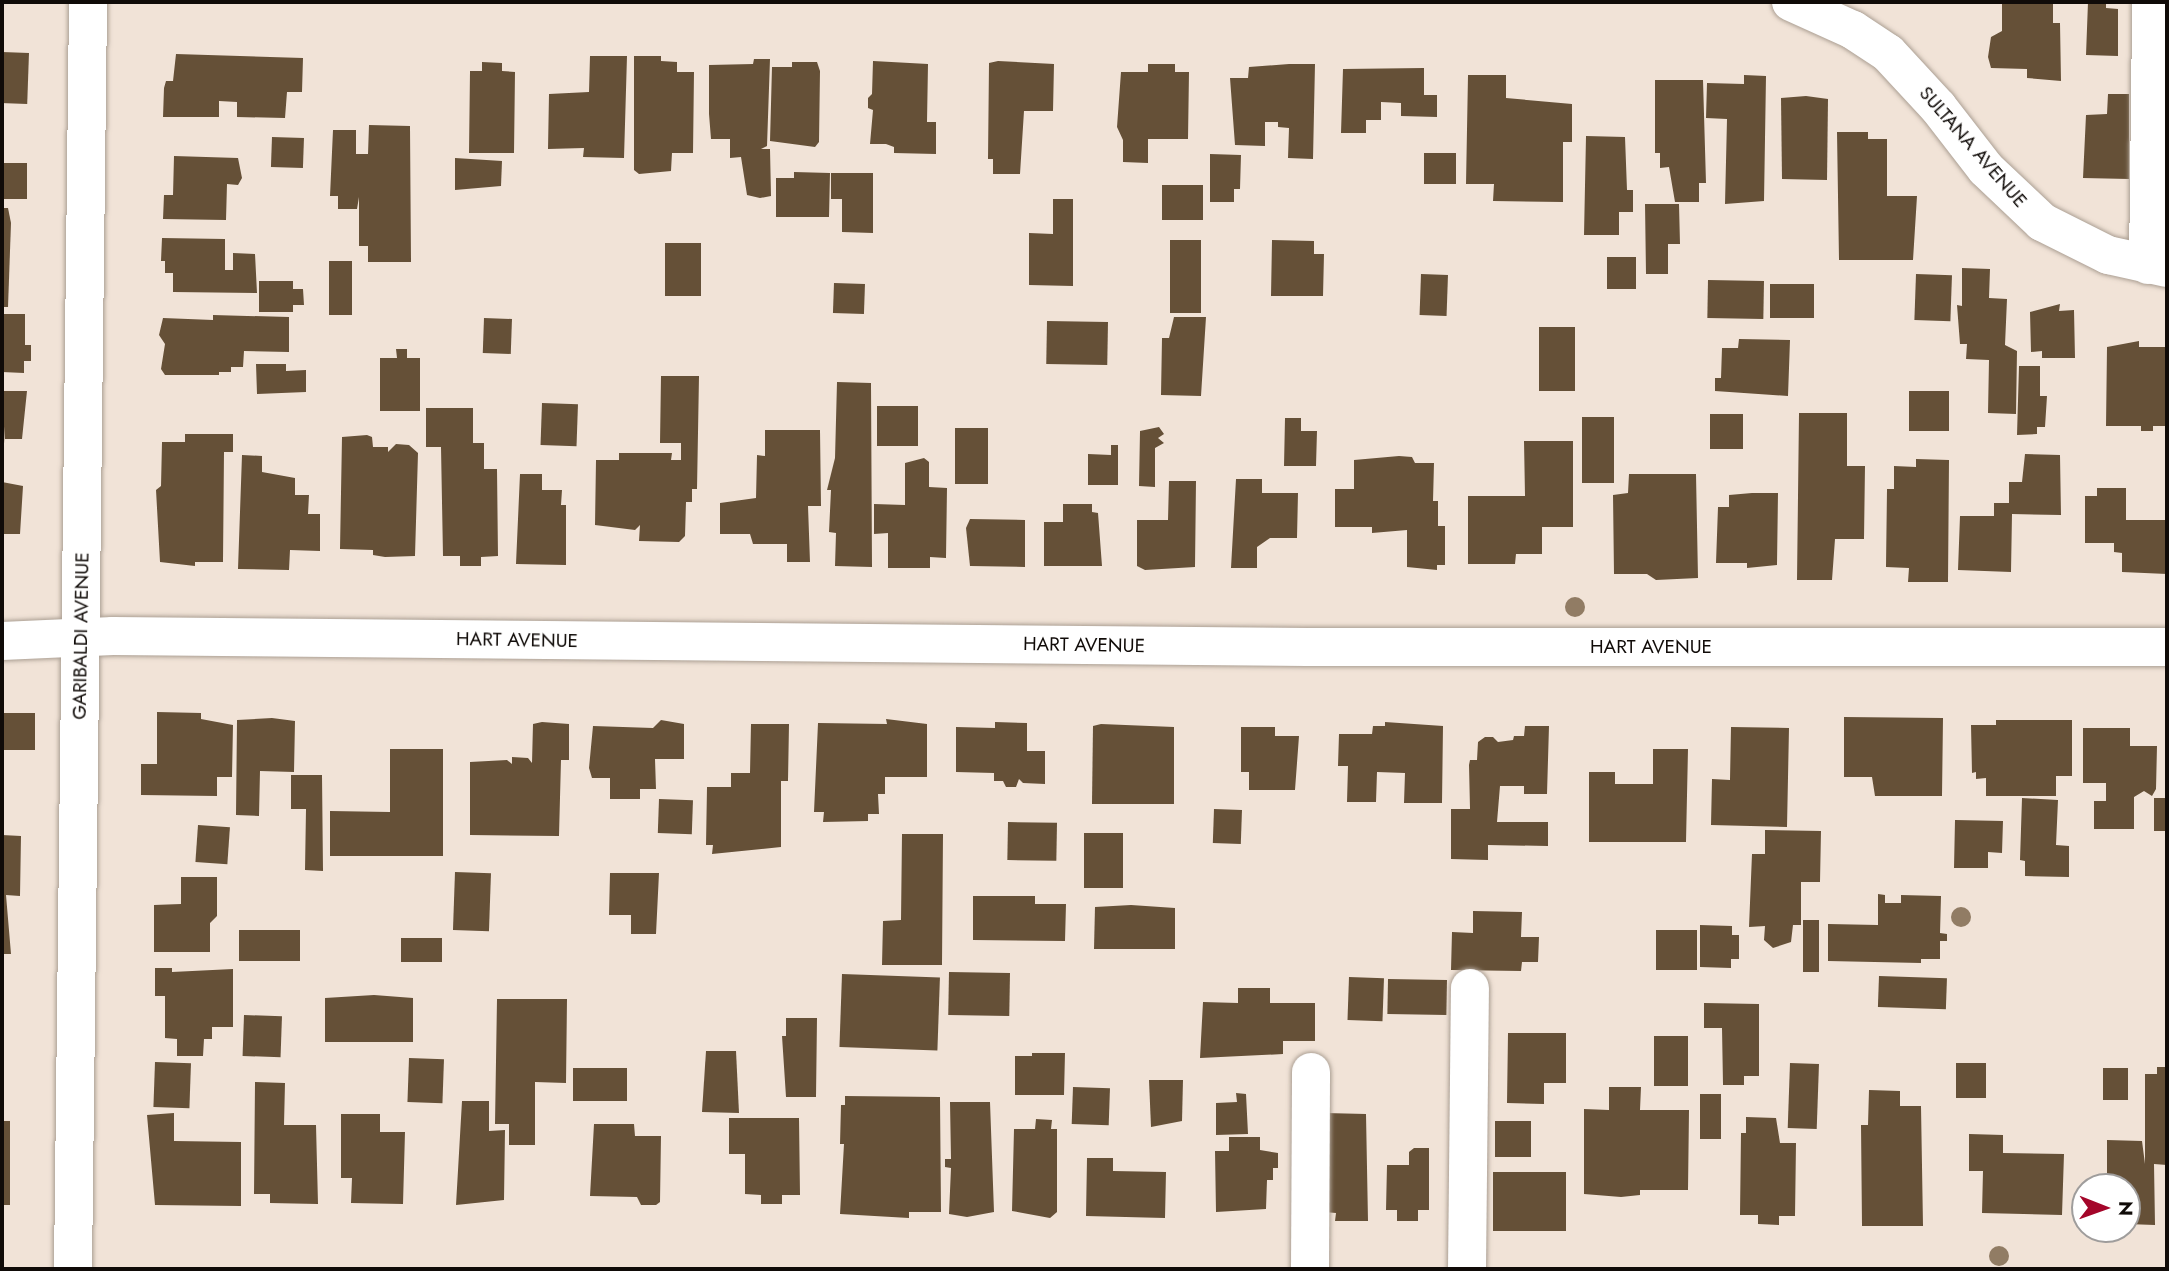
<!DOCTYPE html>
<html>
<head>
<meta charset="utf-8">
<style>
	body { margin:0 }
	#map { position:relative; width:2169px; height:1271px; overflow:hidden; background:#f1e3d7; font-family:Jost,sans-serif }
	div>[style] { position:absolute }
	.building>* { inset:0; background:#655037; transform-origin:0 0 }
	.roads { filter:drop-shadow(0 0 2px #ab9f93) drop-shadow(0 0 2px #ab9f93) }
	.minor>* { height:38px; margin:-19px; padding:0 19px; transform-origin:19px; border-radius:19px; background:#fff }
	.trees>* { width:20px; height:20px; margin:-10px; border-radius:50%; background:#917c64 }
	span { translate:-50% -50%; white-space:nowrap; text-align:center; line-height:1.15; -webkit-text-stroke:7px #fff; paint-order:stroke }
	.street-label { font-size:19px; color:#100b08 }
	.frame { position:absolute; inset:0; border:4px solid #100b08; pointer-events:none }
	.north { position:absolute; left:2071px; top:1173px; width:70px; height:70px; box-sizing:border-box; background:#fff; border:2px solid #9f9d9c; border-radius:50%; rotate:91deg; font-size:19px; font-weight:700; line-height:28px; text-align:center; color:#100b08 }
	.north::after { content:''; display:block; margin:auto; width:24px; height:32px; background:#a4062a; clip-path:polygon(50% 0,100% 100%,50% 72%,0 100%) }
</style>
</head>
<body>
<div id="map">
	<div class="building">
		<i style="clip-path:polygon(2002px 2px,2053px 2px,2053px 23px,2060px 23px,2061px 81px,2027px 78px,2027px 69px,1991px 68px,1988px 57px,1991px 37px,2002px 31px)"></i>
		<i style="clip-path:polygon(2088px 2px,2106px 2px,2106px 8px,2118px 9px,2118px 56px,2086px 55px)"></i>
		<i style="left:2px;top:52px;width:27px;height:51px;rotate:2deg"></i>
		<i style="clip-path:polygon(176px 54px,303px 58px,302px 92px,287px 92px,285px 118px,237px 117px,237px 102px,219px 101px,219px 117px,163px 117px,164px 88px,166px 81px,173px 81px)"></i>
		<i style="clip-path:polygon(590px 56px,627px 56px,624px 158px,583px 157px,584px 148px,548px 149px,549px 94px,589px 92px)"></i>
		<i style="clip-path:polygon(634px 56px,661px 56px,661px 61px,677px 62px,677px 72px,694px 72px,693px 153px,672px 153px,671px 171px,639px 174px,634px 170px)"></i>
		<i style="clip-path:polygon(754px 59px,770px 59px,767px 146px,761px 149px,770px 149px,771px 196px,760px 198px,747px 195px,741px 157px,730px 158px,730px 139px,711px 139px,709px 114px,709px 65px,753px 64px)"></i>
		<i style="clip-path:polygon(873px 61px,928px 64px,927px 122px,936px 122px,936px 154px,894px 153px,894px 147px,886px 144px,870px 144px,873px 110px,868px 108px,868px 98px,872px 94px)"></i>
		<i style="clip-path:polygon(998px 61px,1054px 64px,1053px 111px,1024px 111px,1020px 174px,993px 174px,993px 159px,988px 159px,989px 63px)"></i>
		<i style="clip-path:polygon(482px 62px,502px 63px,502px 71px,515px 72px,514px 153px,469px 153px,470px 71px,482px 71px)"></i>
		<i style="clip-path:polygon(792px 62px,817px 62px,820px 71px,819px 142px,815px 147px,770px 141px,772px 67px,792px 67px)"></i>
		<i style="clip-path:polygon(1148px 64px,1175px 64px,1175px 72px,1189px 72px,1188px 139px,1148px 139px,1148px 163px,1123px 162px,1123px 140px,1117px 127px,1121px 72px,1148px 72px)"></i>
		<i style="clip-path:polygon(1289px 64px,1315px 64px,1313px 159px,1288px 158px,1289px 128px,1278px 127px,1278px 122px,1265px 122px,1265px 146px,1235px 145px,1230px 78px,1248px 78px,1249px 67px)"></i>
		<i style="clip-path:polygon(1424px 68px,1424px 95px,1437px 95px,1437px 117px,1401px 116px,1401px 103px,1381px 102px,1381px 120px,1366px 120px,1366px 133px,1341px 133px,1343px 69px)"></i>
		<i style="clip-path:polygon(1468px 75px,1506px 75px,1506px 98px,1572px 104px,1572px 142px,1563px 142px,1563px 202px,1493px 201px,1494px 184px,1466px 184px)"></i>
		<i style="clip-path:polygon(1744px 75px,1766px 76px,1764px 201px,1725px 204px,1727px 119px,1706px 118px,1707px 83px,1744px 84px)"></i>
		<i style="clip-path:polygon(1655px 80px,1703px 80px,1706px 183px,1699px 183px,1699px 202px,1675px 202px,1669px 167px,1660px 168px,1660px 153px,1655px 153px)"></i>
		<i style="clip-path:polygon(2108px 94px,2129px 94px,2129px 179px,2083px 178px,2086px 115px,2107px 114px)"></i>
		<i style="clip-path:polygon(1806px 96px,1828px 99px,1827px 180px,1782px 179px,1781px 98px)"></i>
		<i style="clip-path:polygon(369px 125px,410px 126px,411px 262px,368px 262px,368px 246px,359px 246px,359px 197px,357px 209px,338px 209px,338px 196px,330px 196px,333px 130px,356px 130px,356px 154px,368px 154px)"></i>
		<i style="clip-path:polygon(1837px 132px,1868px 132px,1868px 139px,1887px 139px,1887px 196px,1917px 196px,1913px 260px,1839px 260px)"></i>
		<i style="clip-path:polygon(1586px 136px,1625px 137px,1627px 190px,1633px 190px,1633px 212px,1619px 212px,1619px 235px,1584px 235px)"></i>
		<i style="left:272px;top:137px;width:32px;height:30px;rotate:2deg"></i>
		<i style="left:1424px;top:153px;width:32px;height:31px"></i>
		<i style="clip-path:polygon(1210px 154px,1241px 155px,1240px 189px,1234px 189px,1234px 202px,1210px 202px)"></i>
		<i style="clip-path:polygon(174px 156px,238px 158px,242px 178px,238px 185px,227px 184px,226px 220px,163px 219px,164px 195px,173px 195px)"></i>
		<i style="clip-path:polygon(455px 158px,502px 161px,501px 186px,455px 190px)"></i>
		<i style="left:2px;top:163px;width:25px;height:36px"></i>
		<i style="clip-path:polygon(794px 172px,830px 173px,829px 217px,776px 217px,776px 178px,794px 178px)"></i>
		<i style="clip-path:polygon(831px 173px,873px 173px,873px 233px,842px 232px,842px 199px,831px 199px)"></i>
		<i style="left:1203px;top:185px;width:35px;height:41px;rotate:90deg"></i>
		<i style="clip-path:polygon(1053px 199px,1073px 199px,1073px 286px,1029px 285px,1029px 233px,1053px 234px)"></i>
		<i style="clip-path:polygon(1645px 204px,1679px 204px,1680px 244px,1668px 244px,1668px 274px,1646px 274px)"></i>
		<i style="clip-path:polygon(2px 208px,8px 208px,11px 223px,8px 307px,2px 307px)"></i>
		<i style="clip-path:polygon(162px 238px,225px 239px,225px 270px,233px 270px,233px 253px,255px 254px,257px 293px,173px 292px,173px 273px,165px 273px,165px 261px,161px 261px)"></i>
		<i style="left:1170px;top:240px;width:31px;height:73px"></i>
		<i style="clip-path:polygon(1272px 240px,1314px 241px,1314px 254px,1324px 254px,1323px 296px,1271px 296px)"></i>
		<i style="left:665px;top:243px;width:36px;height:53px"></i>
		<i style="left:1607px;top:257px;width:29px;height:32px"></i>
		<i style="left:329px;top:261px;width:23px;height:54px"></i>
		<i style="clip-path:polygon(1962px 268px,1990px 269px,1989px 298px,2007px 299px,2005px 345px,2017px 351px,2016px 414px,1988px 413px,1989px 360px,1966px 359px,1967px 344px,1960px 344px,1957px 305px,1962px 306px)"></i>
		<i style="left:1421px;top:274px;width:27px;height:41px;rotate:2deg"></i>
		<i style="left:1916px;top:274px;width:36px;height:46px;rotate:2deg"></i>
		<i style="left:1708px;top:280px;width:56px;height:38px;rotate:1deg"></i>
		<i style="clip-path:polygon(259px 281px,293px 281px,293px 289px,303px 289px,304px 305px,293px 305px,293px 312px,259px 312px)"></i>
		<i style="left:834px;top:283px;width:31px;height:30px;rotate:2deg"></i>
		<i style="left:1770px;top:284px;width:44px;height:34px"></i>
		<i style="clip-path:polygon(2060px 304px,2059px 311px,2074px 310px,2075px 358px,2042px 358px,2042px 351px,2031px 352px,2030px 312px)"></i>
		<i style="clip-path:polygon(2px 314px,25px 314px,25px 345px,31px 345px,31px 361px,24px 361px,24px 373px,2px 372px)"></i>
		<i style="clip-path:polygon(213px 315px,289px 317px,289px 352px,244px 351px,243px 367px,231px 367px,231px 372px,219px 372px,219px 375px,165px 375px,161px 369px,165px 344px,159px 335px,163px 318px,213px 320px)"></i>
		<i style="clip-path:polygon(1174px 317px,1206px 317px,1201px 396px,1161px 395px,1162px 338px,1169px 338px)"></i>
		<i style="left:484px;top:318px;width:28px;height:35px;rotate:2deg"></i>
		<i style="left:1047px;top:321px;width:61px;height:43px;rotate:1deg"></i>
		<i style="left:1539px;top:327px;width:36px;height:64px"></i>
		<i style="clip-path:polygon(1739px 339px,1790px 340px,1788px 396px,1715px 391px,1715px 378px,1721px 378px,1722px 348px,1738px 348px)"></i>
		<i style="clip-path:polygon(2139px 341px,2139px 347px,2167px 347px,2167px 426px,2153px 426px,2153px 431px,2141px 431px,2141px 426px,2106px 426px,2107px 347px)"></i>
		<i style="clip-path:polygon(396px 349px,407px 349px,407px 358px,420px 358px,420px 411px,380px 411px,380px 358px,397px 358px)"></i>
		<i style="clip-path:polygon(256px 364px,286px 364px,286px 371px,306px 370px,306px 392px,257px 394px)"></i>
		<i style="clip-path:polygon(2019px 366px,2040px 366px,2040px 396px,2047px 396px,2045px 427px,2037px 427px,2037px 434px,2017px 435px)"></i>
		<i style="clip-path:polygon(661px 376px,699px 376px,697px 489px,692px 489px,692px 502px,686px 502px,685px 536px,679px 542px,639px 541px,640px 525px,635px 530px,595px 525px,596px 460px,619px 460px,619px 453px,672px 453px,671px 460px,681px 460px,681px 443px,660px 443px)"></i>
		<i style="clip-path:polygon(837px 382px,871px 383px,872px 567px,835px 566px,836px 533px,829px 532px,831px 490px,827px 490px,835px 458px)"></i>
		<i style="clip-path:polygon(2px 391px,27px 391px,22px 439px,5px 439px,5px 444px)"></i>
		<i style="left:1909px;top:391px;width:40px;height:40px"></i>
		<i style="left:542px;top:403px;width:36px;height:42px;rotate:2deg"></i>
		<i style="left:877px;top:406px;width:41px;height:40px"></i>
		<i style="clip-path:polygon(426px 408px,473px 408px,473px 443px,484px 443px,484px 469px,497px 469px,498px 556px,481px 557px,481px 566px,460px 566px,460px 556px,443px 556px,441px 447px,426px 447px)"></i>
		<i style="clip-path:polygon(1799px 413px,1847px 413px,1847px 466px,1865px 466px,1864px 539px,1835px 539px,1832px 580px,1797px 580px)"></i>
		<i style="left:1710px;top:414px;width:33px;height:35px"></i>
		<i style="left:1582px;top:417px;width:32px;height:66px"></i>
		<i style="clip-path:polygon(1285px 418px,1301px 418px,1301px 431px,1317px 431px,1316px 466px,1284px 466px)"></i>
		<i style="clip-path:polygon(1159px 427px,1164px 434px,1158px 438px,1164px 443px,1155px 448px,1155px 487px,1139px 486px,1140px 431px)"></i>
		<i style="left:955px;top:428px;width:33px;height:56px"></i>
		<i style="clip-path:polygon(765px 430px,820px 430px,821px 506px,808px 506px,810px 562px,787px 562px,787px 544px,753px 544px,750px 534px,720px 534px,720px 503px,756px 498px,757px 455px,765px 456px)"></i>
		<i style="clip-path:polygon(185px 434px,233px 434px,233px 452px,224px 452px,223px 562px,195px 562px,195px 566px,160px 562px,156px 490px,161px 486px,162px 442px,185px 442px)"></i>
		<i style="clip-path:polygon(367px 435px,372px 437px,373px 447px,388px 447px,388px 452px,396px 444px,409px 445px,418px 453px,415px 556px,385px 557px,373px 555px,373px 550px,340px 549px,342px 437px)"></i>
		<i style="clip-path:polygon(1524px 441px,1573px 441px,1573px 527px,1542px 527px,1542px 554px,1516px 554px,1515px 564px,1468px 564px,1468px 496px,1525px 496px)"></i>
		<i style="clip-path:polygon(1111px 445px,1118px 445px,1118px 485px,1088px 485px,1088px 454px,1111px 455px)"></i>
		<i style="clip-path:polygon(2025px 454px,2060px 455px,2061px 515px,2012px 514px,2011px 572px,1958px 570px,1960px 516px,1994px 516px,1994px 503px,2009px 503px,2009px 482px,2022px 482px)"></i>
		<i style="clip-path:polygon(242px 455px,262px 456px,262px 472px,295px 478px,295px 495px,309px 495px,308px 514px,320px 514px,320px 551px,290px 550px,289px 570px,238px 569px)"></i>
		<i style="clip-path:polygon(1399px 456px,1412px 457px,1415px 463px,1434px 463px,1433px 501px,1438px 501px,1438px 526px,1445px 526px,1445px 565px,1437px 565px,1437px 570px,1407px 567px,1407px 530px,1372px 533px,1372px 527px,1335px 527px,1335px 489px,1354px 489px,1354px 460px)"></i>
		<i style="clip-path:polygon(924px 458px,929px 462px,929px 487px,947px 488px,946px 558px,930px 557px,930px 568px,888px 568px,888px 533px,874px 534px,874px 504px,905px 505px,905px 463px)"></i>
		<i style="clip-path:polygon(1916px 459px,1949px 460px,1948px 582px,1908px 582px,1909px 568px,1886px 567px,1887px 489px,1894px 489px,1894px 466px,1916px 467px)"></i>
		<i style="clip-path:polygon(520px 474px,542px 474px,542px 490px,562px 490px,561px 505px,566px 505px,566px 565px,516px 564px)"></i>
		<i style="clip-path:polygon(1629px 474px,1696px 474px,1698px 578px,1656px 580px,1647px 574px,1614px 574px,1613px 495px,1628px 493px)"></i>
		<i style="clip-path:polygon(1236px 479px,1262px 479px,1262px 493px,1298px 493px,1297px 538px,1270px 538px,1257px 547px,1257px 568px,1231px 568px)"></i>
		<i style="clip-path:polygon(1169px 481px,1196px 481px,1195px 567px,1145px 570px,1137px 566px,1137px 520px,1168px 520px)"></i>
		<i style="clip-path:polygon(2px 482px,23px 486px,20px 534px,2px 534px)"></i>
		<i style="clip-path:polygon(2097px 488px,2126px 488px,2126px 520px,2167px 520px,2167px 574px,2122px 572px,2122px 553px,2114px 552px,2114px 543px,2085px 543px,2085px 496px,2097px 496px)"></i>
		<i style="clip-path:polygon(1752px 493px,1778px 493px,1777px 565px,1747px 568px,1747px 563px,1716px 563px,1718px 507px,1729px 507px,1729px 495px)"></i>
		<i style="clip-path:polygon(1063px 504px,1092px 504px,1092px 512px,1098px 513px,1102px 566px,1044px 566px,1044px 522px,1063px 522px)"></i>
		<i style="clip-path:polygon(970px 519px,1025px 520px,1025px 567px,970px 566px,966px 528px)"></i>
		<i style="clip-path:polygon(157px 712px,201px 713px,201px 719px,233px 725px,232px 777px,217px 777px,217px 796px,141px 795px,141px 764px,157px 764px)"></i>
		<i style="left:2px;top:713px;width:33px;height:37px"></i>
		<i style="clip-path:polygon(1844px 717px,1943px 718px,1942px 796px,1875px 796px,1872px 777px,1844px 777px)"></i>
		<i style="clip-path:polygon(272px 718px,295px 721px,294px 772px,260px 771px,259px 816px,236px 815px,237px 720px)"></i>
		<i style="clip-path:polygon(886px 719px,927px 724px,927px 777px,885px 777px,885px 794px,878px 794px,879px 814px,868px 814px,868px 821px,823px 822px,824px 812px,814px 812px,818px 723px,887px 724px)"></i>
		<i style="clip-path:polygon(661px 720px,684px 724px,684px 759px,655px 759px,656px 789px,640px 789px,640px 799px,610px 799px,610px 778px,592px 778px,589px 768px,593px 726px,653px 728px)"></i>
		<i style="clip-path:polygon(1996px 720px,2072px 720px,2072px 776px,2056px 776px,2056px 796px,1986px 796px,1986px 778px,1976px 779px,1976px 772px,1972px 773px,1971px 725px,1996px 725px)"></i>
		<i style="clip-path:polygon(542px 722px,569px 724px,569px 760px,561px 760px,559px 836px,470px 835px,470px 762px,507px 760px,512px 764px,512px 757px,528px 758px,532px 763px,533px 724px)"></i>
		<i style="clip-path:polygon(995px 722px,1027px 723px,1027px 751px,1045px 751px,1045px 784px,1023px 783px,1019px 779px,1016px 787px,1006px 787px,1003px 781px,994px 781px,994px 773px,956px 772px,956px 727px,995px 728px)"></i>
		<i style="clip-path:polygon(1385px 722px,1443px 726px,1442px 803px,1404px 803px,1405px 773px,1377px 772px,1376px 802px,1347px 802px,1348px 766px,1338px 766px,1339px 734px,1372px 734px,1373px 726px,1385px 726px)"></i>
		<i style="clip-path:polygon(751px 724px,789px 724px,788px 781px,781px 781px,781px 847px,712px 854px,713px 845px,706px 845px,707px 787px,731px 787px,731px 773px,750px 773px)"></i>
		<i style="clip-path:polygon(1101px 724px,1174px 727px,1174px 804px,1092px 804px,1093px 726px)"></i>
		<i style="clip-path:polygon(1525px 726px,1549px 726px,1547px 794px,1524px 794px,1524px 786px,1500px 786px,1497px 822px,1548px 822px,1548px 846px,1488px 845px,1488px 860px,1451px 859px,1451px 809px,1470px 809px,1469px 765px,1470px 760px,1477px 760px,1478px 742px,1485px 737px,1493px 737px,1498px 742px,1513px 740px,1514px 736px,1524px 736px)"></i>
		<i style="clip-path:polygon(1241px 727px,1275px 727px,1275px 736px,1299px 736px,1295px 790px,1249px 790px,1249px 772px,1241px 772px)"></i>
		<i style="clip-path:polygon(1731px 727px,1789px 728px,1787px 827px,1711px 825px,1712px 779px,1730px 780px)"></i>
		<i style="clip-path:polygon(2083px 728px,2130px 728px,2130px 746px,2157px 746px,2156px 789px,2152px 796px,2144px 791px,2134px 797px,2134px 829px,2094px 829px,2094px 801px,2106px 801px,2106px 783px,2083px 783px)"></i>
		<i style="clip-path:polygon(390px 749px,443px 749px,443px 856px,330px 856px,330px 811px,390px 812px)"></i>
		<i style="clip-path:polygon(1653px 749px,1688px 749px,1686px 842px,1589px 842px,1589px 772px,1615px 772px,1615px 784px,1653px 784px)"></i>
		<i style="clip-path:polygon(291px 775px,322px 775px,323px 871px,305px 870px,306px 809px,291px 809px)"></i>
		<i style="clip-path:polygon(2022px 798px,2058px 800px,2056px 845px,2069px 846px,2069px 877px,2025px 876px,2025px 861px,2020px 860px)"></i>
		<i style="left:2154px;top:798px;width:13px;height:33px"></i>
		<i style="left:659px;top:799px;width:34px;height:34px;rotate:2deg"></i>
		<i style="left:1214px;top:809px;width:28px;height:34px;rotate:2deg"></i>
		<i style="clip-path:polygon(1955px 820px,2003px 821px,2002px 853px,1988px 852px,1988px 868px,1954px 868px)"></i>
		<i style="left:1008px;top:822px;width:49px;height:38px;rotate:1deg"></i>
		<i style="left:198px;top:825px;width:32px;height:37px;rotate:4deg"></i>
		<i style="clip-path:polygon(1765px 830px,1821px 831px,1820px 882px,1801px 882px,1801px 925px,1793px 925px,1791px 942px,1773px 948px,1764px 940px,1765px 926px,1749px 927px,1752px 854px,1765px 854px)"></i>
		<i style="left:1084px;top:833px;width:39px;height:55px"></i>
		<i style="clip-path:polygon(902px 834px,943px 834px,942px 965px,882px 965px,883px 921px,901px 920px)"></i>
		<i style="clip-path:polygon(2px 835px,21px 836px,20px 896px,6px 895px,11px 954px,2px 954px)"></i>
		<i style="left:455px;top:872px;width:36px;height:58px;rotate:2deg"></i>
		<i style="clip-path:polygon(610px 873px,659px 873px,656px 934px,631px 934px,631px 915px,609px 915px)"></i>
		<i style="clip-path:polygon(181px 877px,217px 877px,217px 916px,210px 923px,210px 952px,154px 952px,154px 905px,181px 904px)"></i>
		<i style="clip-path:polygon(1878px 894px,1885px 895px,1885px 903px,1901px 903px,1901px 895px,1941px 896px,1940px 933px,1947px 934px,1947px 941px,1940px 941px,1940px 959px,1921px 959px,1921px 963px,1828px 961px,1828px 924px,1878px 925px)"></i>
		<i style="clip-path:polygon(973px 896px,1035px 896px,1035px 904px,1066px 904px,1065px 941px,973px 940px)"></i>
		<i style="clip-path:polygon(1131px 905px,1175px 908px,1175px 949px,1094px 949px,1095px 907px)"></i>
		<i style="clip-path:polygon(1473px 911px,1522px 912px,1521px 937px,1539px 937px,1538px 962px,1522px 962px,1521px 971px,1451px 970px,1452px 932px,1473px 933px)"></i>
		<i style="left:1803px;top:920px;width:16px;height:52px"></i>
		<i style="clip-path:polygon(1700px 925px,1732px 926px,1732px 935px,1739px 935px,1739px 959px,1731px 959px,1731px 968px,1700px 967px)"></i>
		<i style="left:239px;top:930px;width:61px;height:31px"></i>
		<i style="left:1656px;top:930px;width:41px;height:40px"></i>
		<i style="left:401px;top:938px;width:41px;height:24px"></i>
		<i style="clip-path:polygon(155px 968px,172px 968px,172px 972px,233px 969px,233px 1027px,212px 1027px,212px 1039px,204px 1039px,203px 1056px,177px 1056px,177px 1039px,165px 1038px,165px 996px,155px 996px)"></i>
		<i style="left:949px;top:972px;width:61px;height:43px;rotate:1deg"></i>
		<i style="left:842px;top:974px;width:98px;height:73px;rotate:2deg"></i>
		<i style="left:1879px;top:976px;width:68px;height:31px;rotate:2deg"></i>
		<i style="left:1349px;top:977px;width:35px;height:43px;rotate:2deg"></i>
		<i style="left:1388px;top:979px;width:59px;height:35px;rotate:1deg"></i>
		<i style="clip-path:polygon(1238px 988px,1270px 988px,1270px 1003px,1315px 1003px,1315px 1041px,1283px 1041px,1283px 1054px,1200px 1058px,1203px 1002px,1238px 1003px)"></i>
		<i style="clip-path:polygon(374px 995px,413px 998px,413px 1042px,325px 1042px,325px 998px)"></i>
		<i style="clip-path:polygon(497px 999px,567px 999px,566px 1083px,535px 1082px,535px 1145px,509px 1145px,509px 1124px,495px 1124px)"></i>
		<i style="clip-path:polygon(1704px 1003px,1759px 1004px,1759px 1076px,1744px 1076px,1744px 1085px,1723px 1085px,1722px 1028px,1704px 1028px)"></i>
		<i style="left:244px;top:1015px;width:38px;height:41px;rotate:2deg"></i>
		<i style="clip-path:polygon(786px 1018px,817px 1018px,816px 1097px,786px 1097px,782px 1036px,786px 1036px)"></i>
		<i style="clip-path:polygon(1508px 1033px,1566px 1033px,1566px 1083px,1544px 1083px,1544px 1104px,1507px 1103px)"></i>
		<i style="left:1654px;top:1036px;width:34px;height:50px"></i>
		<i style="clip-path:polygon(706px 1051px,736px 1051px,739px 1113px,702px 1112px)"></i>
		<i style="clip-path:polygon(1032px 1053px,1065px 1053px,1064px 1095px,1015px 1095px,1015px 1056px,1032px 1056px)"></i>
		<i style="left:409px;top:1058px;width:35px;height:44px;rotate:2deg"></i>
		<i style="left:155px;top:1062px;width:36px;height:45px;rotate:2deg"></i>
		<i style="left:1790px;top:1063px;width:29px;height:65px;rotate:2deg"></i>
		<i style="left:1956px;top:1063px;width:30px;height:35px"></i>
		<i style="clip-path:polygon(2157px 1067px,2167px 1067px,2167px 1165px,2154px 1164px,2155px 1225px,2127px 1224px,2127px 1187px,2107px 1187px,2107px 1140px,2142px 1141px,2145px 1164px,2145px 1074px,2157px 1074px)"></i>
		<i style="left:573px;top:1068px;width:54px;height:33px"></i>
		<i style="left:2103px;top:1068px;width:25px;height:32px"></i>
		<i style="clip-path:polygon(1149px 1080px,1183px 1080px,1182px 1121px,1151px 1127px)"></i>
		<i style="clip-path:polygon(255px 1082px,285px 1083px,284px 1125px,316px 1125px,318px 1204px,270px 1203px,270px 1194px,254px 1194px)"></i>
		<i style="left:1073px;top:1087px;width:37px;height:37px;rotate:2deg"></i>
		<i style="clip-path:polygon(1609px 1087px,1641px 1087px,1640px 1110px,1689px 1110px,1688px 1190px,1640px 1190px,1640px 1195px,1621px 1197px,1584px 1194px,1584px 1109px,1609px 1110px)"></i>
		<i style="clip-path:polygon(1869px 1090px,1900px 1091px,1900px 1106px,1921px 1106px,1923px 1226px,1862px 1226px,1861px 1125px,1868px 1125px)"></i>
		<i style="clip-path:polygon(1236px 1093px,1246px 1094px,1248px 1134px,1216px 1135px,1216px 1103px,1237px 1102px)"></i>
		<i style="left:1700px;top:1094px;width:21px;height:45px"></i>
		<i style="clip-path:polygon(845px 1096px,940px 1097px,941px 1212px,909px 1212px,909px 1218px,840px 1214px,844px 1144px,840px 1144px,841px 1105px,845px 1105px)"></i>
		<i style="clip-path:polygon(462px 1101px,489px 1101px,489px 1131px,505px 1130px,504px 1200px,456px 1205px)"></i>
		<i style="clip-path:polygon(950px 1102px,990px 1102px,994px 1212px,967px 1217px,949px 1214px,951px 1168px,945px 1167px,945px 1159px,951px 1159px)"></i>
		<i style="clip-path:polygon(174px 1113px,174px 1141px,241px 1142px,241px 1206px,155px 1205px,147px 1115px)"></i>
		<i style="clip-path:polygon(1325px 1113px,1366px 1114px,1368px 1221px,1335px 1221px,1336px 1213px,1324px 1212px)"></i>
		<i style="clip-path:polygon(341px 1114px,380px 1114px,380px 1132px,405px 1132px,403px 1204px,351px 1203px,352px 1178px,341px 1178px)"></i>
		<i style="clip-path:polygon(1746px 1117px,1776px 1118px,1780px 1143px,1796px 1143px,1795px 1216px,1779px 1216px,1779px 1225px,1758px 1224px,1758px 1215px,1740px 1215px,1741px 1133px,1746px 1133px)"></i>
		<i style="clip-path:polygon(729px 1118px,799px 1118px,800px 1195px,782px 1195px,782px 1204px,761px 1204px,761px 1195px,745px 1194px,745px 1154px,729px 1154px)"></i>
		<i style="clip-path:polygon(1036px 1119px,1052px 1120px,1051px 1129px,1057px 1129px,1057px 1212px,1050px 1218px,1012px 1211px,1014px 1129px,1035px 1129px)"></i>
		<i style="left:2px;top:1121px;width:8px;height:84px"></i>
		<i style="left:1495px;top:1121px;width:36px;height:36px"></i>
		<i style="clip-path:polygon(594px 1124px,634px 1124px,635px 1136px,661px 1136px,660px 1202px,656px 1205px,641px 1205px,637px 1197px,590px 1196px)"></i>
		<i style="clip-path:polygon(1969px 1134px,2003px 1135px,2003px 1153px,2064px 1154px,2062px 1215px,1982px 1213px,1983px 1171px,1969px 1171px)"></i>
		<i style="clip-path:polygon(1229px 1137px,1260px 1137px,1260px 1150px,1278px 1153px,1278px 1168px,1273px 1168px,1273px 1180px,1267px 1180px,1266px 1209px,1216px 1212px,1215px 1151px,1229px 1151px)"></i>
		<i style="clip-path:polygon(1414px 1148px,1429px 1148px,1429px 1210px,1418px 1210px,1418px 1221px,1397px 1221px,1397px 1210px,1386px 1210px,1387px 1165px,1409px 1165px,1409px 1152px)"></i>
		<i style="clip-path:polygon(1087px 1158px,1113px 1158px,1113px 1171px,1166px 1172px,1165px 1218px,1086px 1216px)"></i>
		<i style="left:1493px;top:1172px;width:73px;height:59px"></i>
	</div>
	<div class="roads">
		<div class="minor">
			<i style="left:1791px;top:2px;width:68px;rotate:24.3deg"></i>
			<i style="left:1853px;top:30px;width:42px;rotate:33.3deg"></i>
			<i style="left:1888px;top:53px;width:74px;rotate:47.2deg"></i>
			<i style="left:1938px;top:107px;width:78px;rotate:52.3deg"></i>
			<i style="left:1986px;top:169px;width:77px;rotate:43.4deg"></i>
			<i style="left:2042px;top:222px;width:74px;rotate:26.6deg"></i>
			<i style="left:2108px;top:255px;width:60px;rotate:12.4deg"></i>
			<i style="left:2148px;top:265px;width:263px;rotate:-89.3deg"></i>
			<i style="left:2px;top:641px;width:111px;rotate:-2.6deg"></i>
			<i style="left:113px;top:636px;width:1194px;rotate:0.53deg"></i>
			<i style="left:1307px;top:647px;width:860px"></i>
			<i style="left:73px;top:1269px;width:1267px;rotate:-89.32deg"></i>
			<i style="left:1310px;top:1269px;width:197px;rotate:-89.7deg"></i>
			<i style="left:1467px;top:1269px;width:281px;rotate:-89.4deg"></i>
		</div>
	</div>
	<div class="trees">
		<i style="left:1575px;top:607px"></i>
		<i style="left:1961px;top:917px"></i>
		<i style="left:1999px;top:1256px"></i>
	</div>
	<div class="street-label">
		<span style="left:1973px;top:147px;rotate:49deg">SULTANA AVENUE</span>
		<span style="left:81px;top:636px;rotate:-89deg">GARIBALDI AVENUE</span>
		<span style="left:517px;top:640px;rotate:1deg">HART AVENUE</span>
		<span style="left:1084px;top:645px;rotate:1deg">HART AVENUE</span>
		<span style="left:1651px;top:647px">HART AVENUE</span>
	</div>
	<div class="frame"></div>
	<div class="north">N</div>
</div>
</body>
</html>
